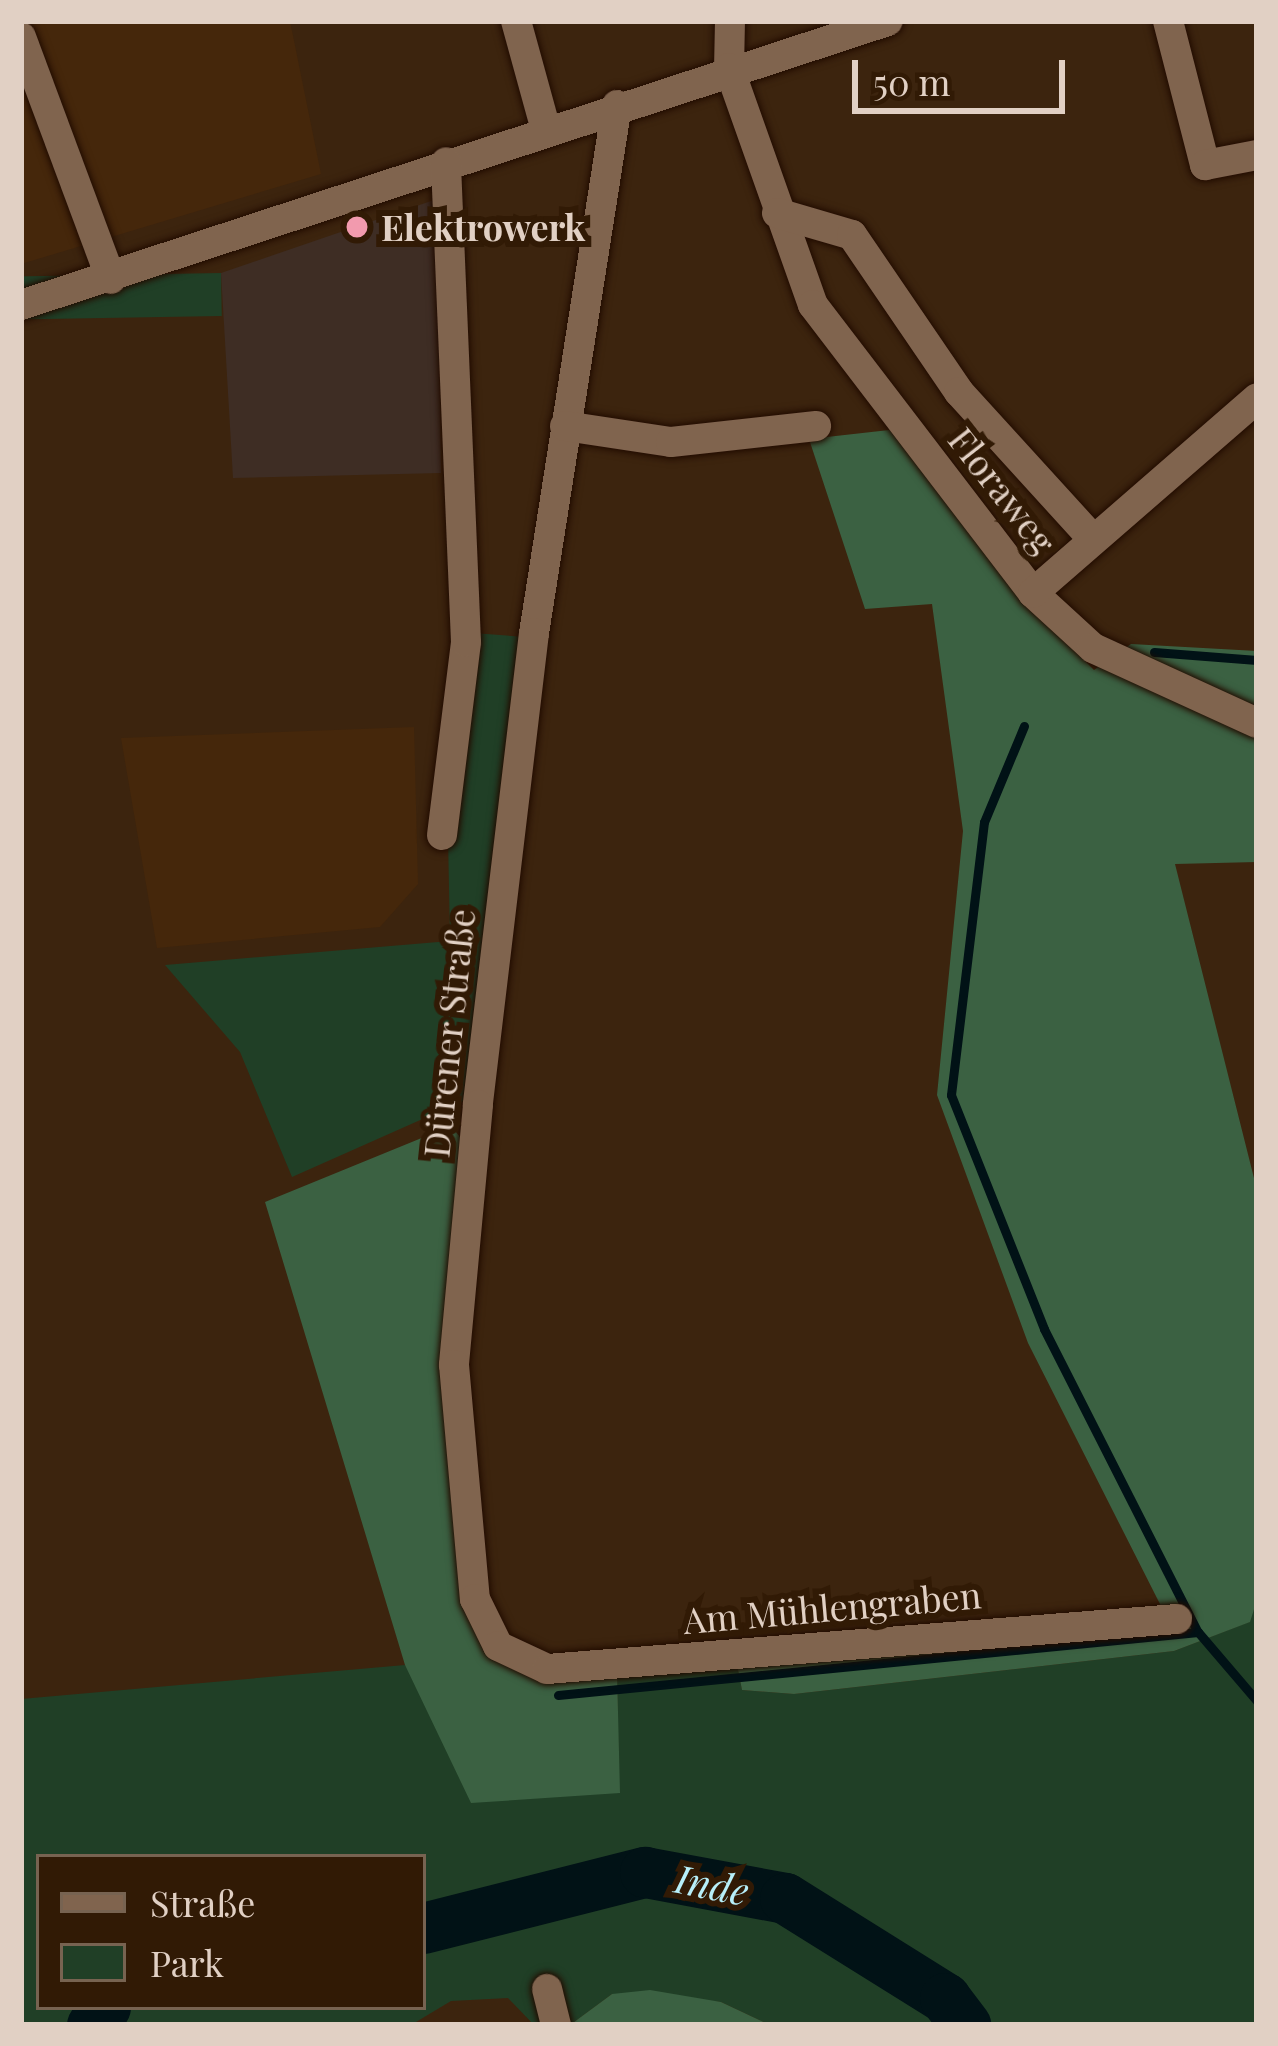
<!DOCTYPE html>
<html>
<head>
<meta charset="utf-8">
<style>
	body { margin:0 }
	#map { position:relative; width:1278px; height:2046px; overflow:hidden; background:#3c240e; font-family:"Playfair Display",serif }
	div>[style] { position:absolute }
	.commercial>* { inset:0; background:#3e2d24 }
	.built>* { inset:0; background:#45270b }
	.green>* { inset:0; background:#203f26; transform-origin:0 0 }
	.forest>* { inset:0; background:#3b6142 }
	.stream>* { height:9px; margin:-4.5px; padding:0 4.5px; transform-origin:4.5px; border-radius:4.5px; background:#011216 }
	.river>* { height:51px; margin:-25.5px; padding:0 25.5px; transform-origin:25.5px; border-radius:25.5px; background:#011216 }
	.roads { filter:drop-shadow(0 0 3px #220c00) drop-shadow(0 0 3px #220c00) }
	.minor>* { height:30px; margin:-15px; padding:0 15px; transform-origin:15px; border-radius:15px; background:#80644e }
	.dots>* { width:33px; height:33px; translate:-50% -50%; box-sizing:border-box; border:6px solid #311a05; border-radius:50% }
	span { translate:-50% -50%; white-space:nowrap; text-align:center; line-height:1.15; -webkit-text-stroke:12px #311a05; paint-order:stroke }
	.poi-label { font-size:36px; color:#e1d0c4; font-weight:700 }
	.left { translate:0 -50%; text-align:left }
	.street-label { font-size:36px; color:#e1d0c4 }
	.water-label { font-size:39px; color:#b7eff9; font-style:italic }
	.frame { position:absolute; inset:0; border:24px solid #e1d0c4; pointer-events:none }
	.legend { position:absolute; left:36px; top:1854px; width:390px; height:156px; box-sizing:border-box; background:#311a05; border:3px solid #776351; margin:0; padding:15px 21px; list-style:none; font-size:36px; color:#e1d0c4 }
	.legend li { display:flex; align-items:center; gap:24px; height:60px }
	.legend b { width:60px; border:3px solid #776351 }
	.scale { position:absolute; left:852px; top:60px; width:213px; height:54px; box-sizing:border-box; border:6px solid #e1d0c4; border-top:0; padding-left:15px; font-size:36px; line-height:42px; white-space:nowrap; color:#e1d0c4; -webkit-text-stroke:9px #311a05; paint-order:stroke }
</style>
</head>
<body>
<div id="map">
	<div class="commercial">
		<i style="clip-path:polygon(437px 199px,441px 473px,233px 478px,221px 273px)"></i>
	</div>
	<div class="built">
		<i style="clip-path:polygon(21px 21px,290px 21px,321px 174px,21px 264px)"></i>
		<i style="clip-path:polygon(414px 727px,418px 884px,380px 927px,157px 948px,121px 738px)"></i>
	</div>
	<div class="green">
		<i style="left:221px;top:273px;width:43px;height:207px;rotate:89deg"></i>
		<i style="clip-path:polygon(473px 633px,525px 637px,472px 1097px,292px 1177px,240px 1052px,165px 965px,450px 941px,448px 836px)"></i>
		<i style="clip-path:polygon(evenodd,1257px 1600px,1257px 2025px,770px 2025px,721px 2002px,612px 1994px,570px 2025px,534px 2025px,508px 1998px,451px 2001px,411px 2025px,21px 2025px,21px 1699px,405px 1665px,437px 1714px,619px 1793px,617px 1671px,736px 1659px,742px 1690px,794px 1694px,1174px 1651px,1249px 1622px,1257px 1600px,39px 1857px,423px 1857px,423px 2007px,39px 2007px,39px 1857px)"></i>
	</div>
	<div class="forest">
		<i style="clip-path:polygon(898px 429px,1021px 597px,1094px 670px,1131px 644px,1257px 651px,1257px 862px,1175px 864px,1257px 1190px,1257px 1600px,1250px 1622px,1174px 1651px,794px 1694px,742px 1690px,736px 1659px,1163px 1610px,1028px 1343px,937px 1095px,963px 831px,932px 604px,865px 609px,809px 439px)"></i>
		<i style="clip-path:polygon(451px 1126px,468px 1147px,446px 1363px,492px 1653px,617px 1671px,620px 1793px,471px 1803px,405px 1665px,265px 1202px)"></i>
		<i style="clip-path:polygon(650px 1990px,721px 2002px,770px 2025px,570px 2025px,612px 1994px)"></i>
	</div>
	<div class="stream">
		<i style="left:1154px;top:652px;width:103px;rotate:4.4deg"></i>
		<i style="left:1024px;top:726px;width:104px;rotate:112.6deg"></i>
		<i style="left:984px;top:822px;width:275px;rotate:96.9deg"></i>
		<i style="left:951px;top:1095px;width:252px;rotate:68.3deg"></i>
		<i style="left:1044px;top:1329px;width:340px;rotate:63.1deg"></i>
		<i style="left:558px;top:1695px;width:643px;rotate:-5.62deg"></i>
		<i style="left:1198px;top:1632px;width:91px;rotate:49.5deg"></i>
	</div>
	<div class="river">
		<i style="left:423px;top:1928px;width:229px;rotate:-14.2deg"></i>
		<i style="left:645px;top:1872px;width:142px;rotate:10.5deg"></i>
		<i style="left:785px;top:1898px;width:189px;rotate:32deg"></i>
		<i style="left:945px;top:1998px;width:34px;rotate:53deg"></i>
		<i style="left:92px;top:2025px;width:22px;rotate:-54deg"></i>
	</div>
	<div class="roads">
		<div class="minor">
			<i style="left:516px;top:21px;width:113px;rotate:74.6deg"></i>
			<i style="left:730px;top:21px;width:47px;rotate:91.2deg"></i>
			<i style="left:729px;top:68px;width:251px;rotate:70.5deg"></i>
			<i style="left:813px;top:305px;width:362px;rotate:52.6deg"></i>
			<i style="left:1033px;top:593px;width:81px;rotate:42.5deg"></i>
			<i style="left:1093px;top:648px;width:180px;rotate:24.6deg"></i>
			<i style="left:1168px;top:21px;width:149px;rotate:75.6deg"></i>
			<i style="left:1205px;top:165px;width:53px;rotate:-10.9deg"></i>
			<i style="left:21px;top:37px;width:258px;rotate:69.6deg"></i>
			<i style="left:617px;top:105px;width:534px;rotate:98.93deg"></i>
			<i style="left:534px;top:633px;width:475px;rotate:96.8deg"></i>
			<i style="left:478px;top:1105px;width:261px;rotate:95.3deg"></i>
			<i style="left:454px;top:1365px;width:235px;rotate:84.9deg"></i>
			<i style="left:475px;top:1599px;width:52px;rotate:63.9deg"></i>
			<i style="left:498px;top:1646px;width:54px;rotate:25.1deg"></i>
			<i style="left:547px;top:1669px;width:632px;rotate:-4.54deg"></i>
			<i style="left:777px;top:213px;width:78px;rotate:16.3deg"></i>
			<i style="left:852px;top:235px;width:190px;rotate:55.7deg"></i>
			<i style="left:959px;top:392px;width:197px;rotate:47.7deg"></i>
			<i style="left:21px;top:305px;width:912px;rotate:-18.14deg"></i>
			<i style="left:565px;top:426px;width:107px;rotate:8.6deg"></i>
			<i style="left:671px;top:442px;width:146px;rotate:-6.3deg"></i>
			<i style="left:1033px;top:593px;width:297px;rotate:-41deg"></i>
			<i style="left:442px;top:835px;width:194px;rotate:-82.9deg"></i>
			<i style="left:466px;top:642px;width:480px;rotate:-92.4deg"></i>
			<i style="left:547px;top:1989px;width:37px;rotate:76deg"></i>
		</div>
	</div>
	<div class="dots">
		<i style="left:357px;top:227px;background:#f29aae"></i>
	</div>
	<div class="poi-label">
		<span class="left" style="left:381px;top:227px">Elektrowerk</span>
	</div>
	<div class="street-label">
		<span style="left:1003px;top:490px;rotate:52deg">Floraweg</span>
		<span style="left:448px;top:1033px;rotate:-84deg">Dürener Straße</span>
		<span style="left:832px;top:1607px;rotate:-5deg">Am Mühlengraben</span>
	</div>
	<div class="water-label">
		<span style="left:712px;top:1884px;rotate:11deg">Inde</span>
	</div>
	<div class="frame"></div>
	<ul class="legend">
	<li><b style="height:15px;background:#80644e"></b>Straße</li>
	<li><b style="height:33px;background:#203f26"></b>Park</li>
	</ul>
	<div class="scale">50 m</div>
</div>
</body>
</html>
